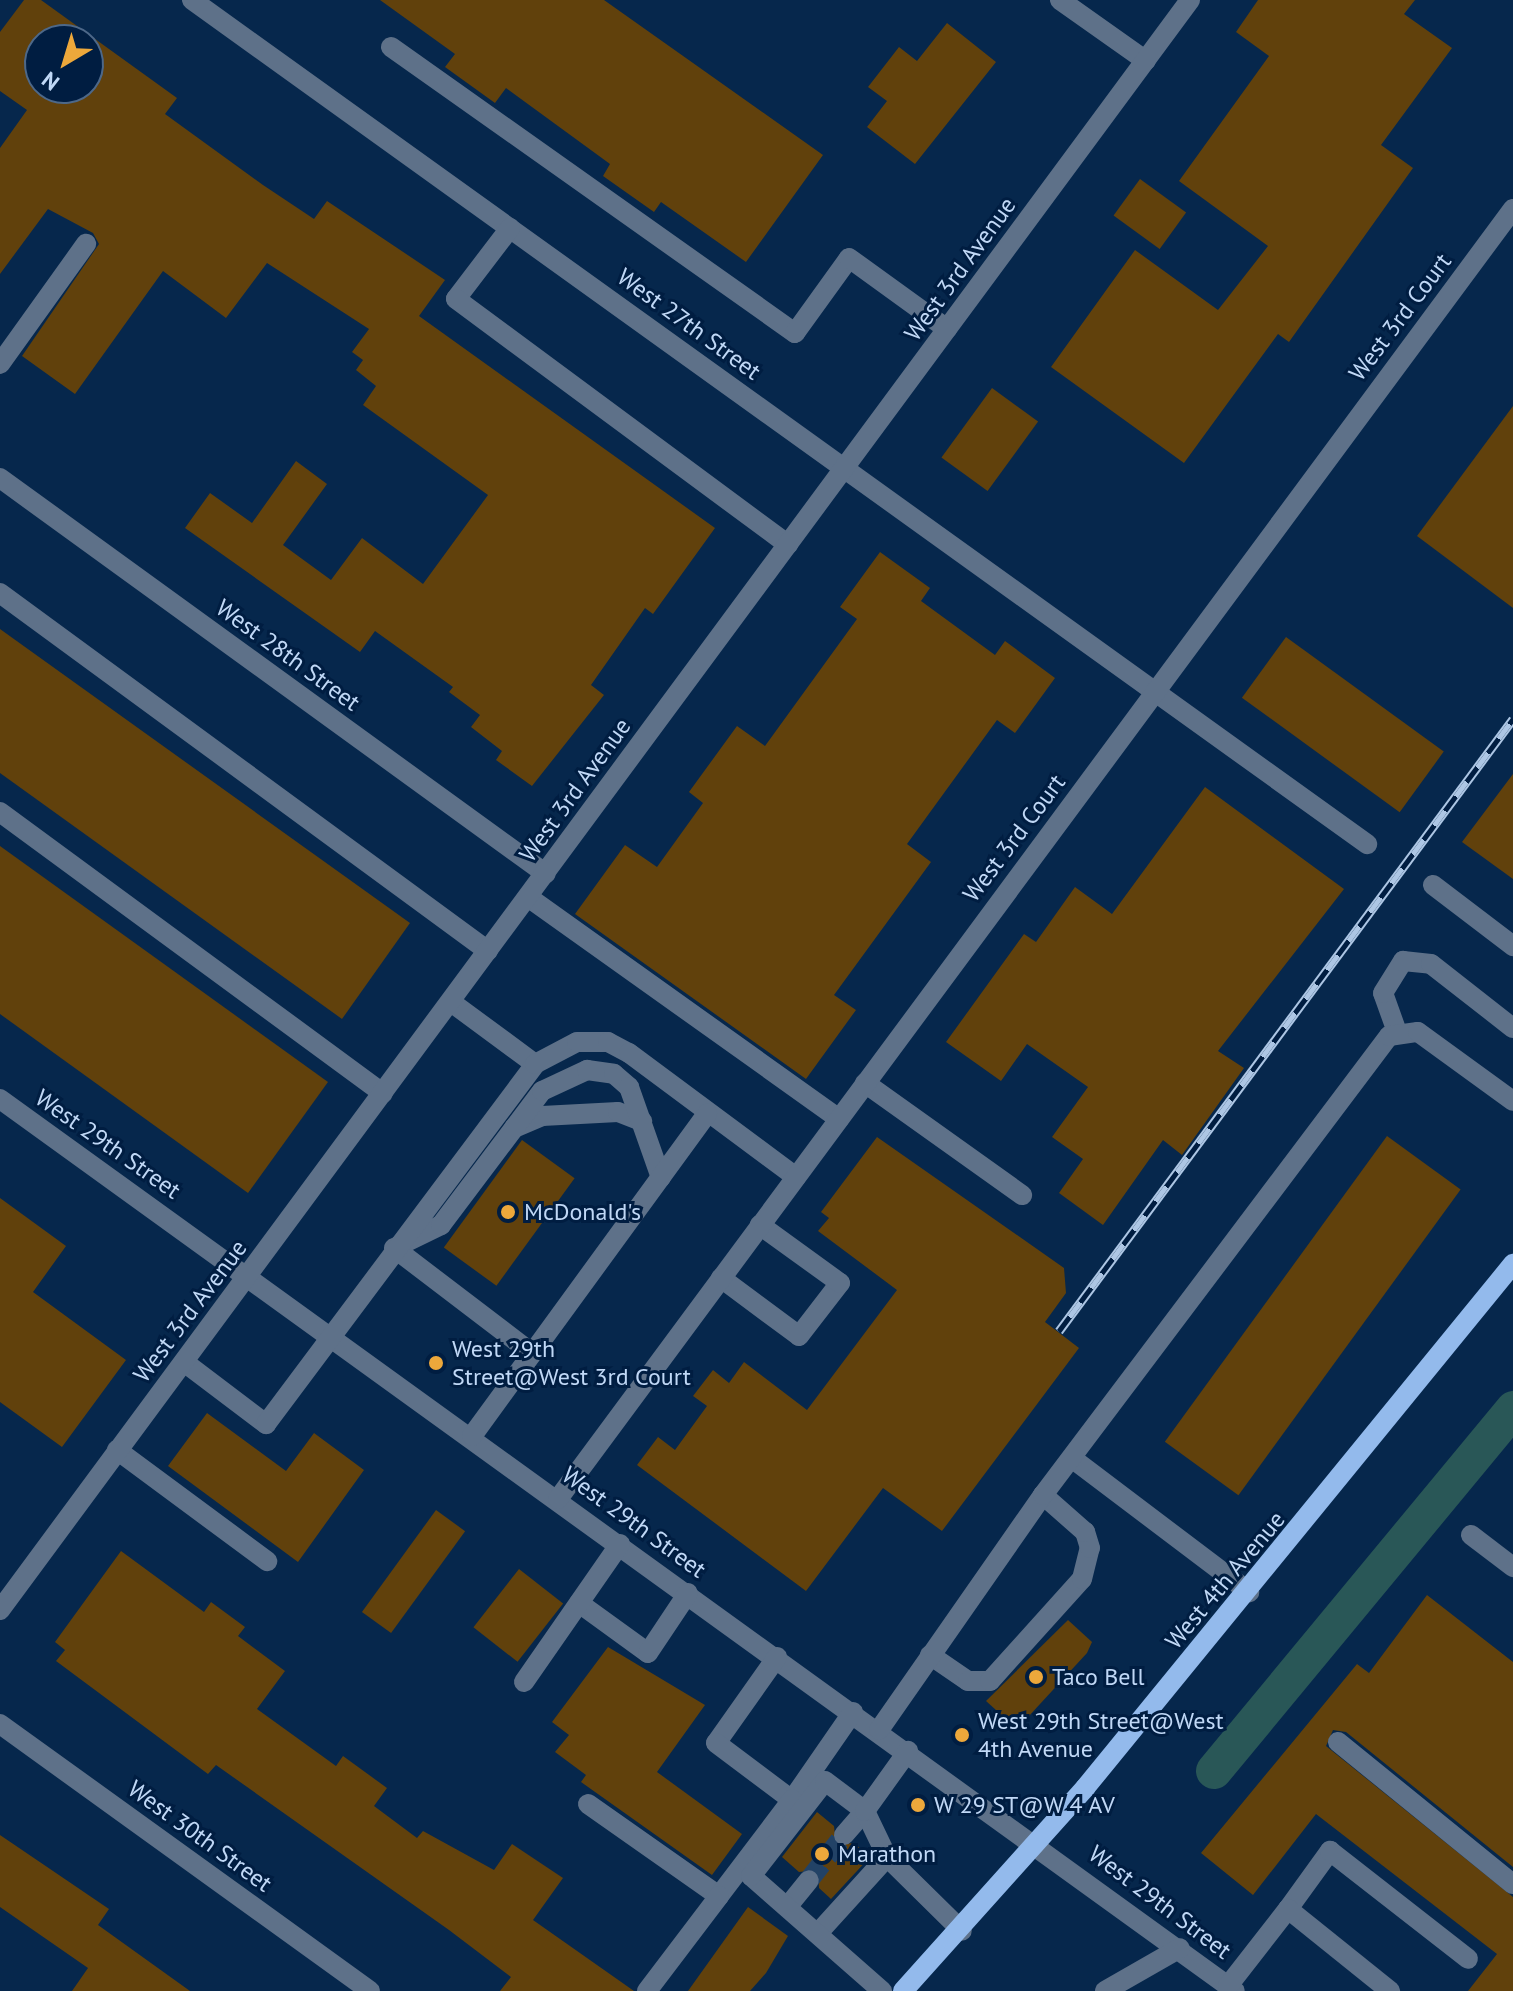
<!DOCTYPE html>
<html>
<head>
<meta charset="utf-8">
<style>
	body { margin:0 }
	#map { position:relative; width:1513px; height:1991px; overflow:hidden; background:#06274c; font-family:"PT Sans",sans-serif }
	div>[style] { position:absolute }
	.canal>* { height:36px; margin:-18px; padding:0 18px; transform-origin:18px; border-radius:18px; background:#295757 }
	.building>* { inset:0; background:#61410c; transform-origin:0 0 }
	.minor-tunnel>* { height:20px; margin-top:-10px; transform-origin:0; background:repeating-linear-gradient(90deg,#224266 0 20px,transparent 0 30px) }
	.minor>* { height:20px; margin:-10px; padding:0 10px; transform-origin:10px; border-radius:10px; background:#5e7189 }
	.major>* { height:20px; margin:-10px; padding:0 10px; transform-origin:10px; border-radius:10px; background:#93baec }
	.rail>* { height:9px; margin-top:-4.5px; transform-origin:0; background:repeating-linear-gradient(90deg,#001d41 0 18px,#adc6e4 0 36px); box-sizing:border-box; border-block:2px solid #adc6e4 }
	.dots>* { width:22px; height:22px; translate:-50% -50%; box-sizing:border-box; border:4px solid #001d41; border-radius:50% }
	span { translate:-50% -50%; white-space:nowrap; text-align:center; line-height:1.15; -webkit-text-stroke:6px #001d41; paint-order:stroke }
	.street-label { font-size:24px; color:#c0d8f6 }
	.poi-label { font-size:24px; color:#c0d8f6 }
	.left { translate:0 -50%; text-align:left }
	.north { position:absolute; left:24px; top:24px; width:80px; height:80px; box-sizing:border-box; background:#001d41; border:2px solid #4d6889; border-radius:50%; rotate:218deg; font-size:22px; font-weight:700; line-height:32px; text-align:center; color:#c0d8f6 }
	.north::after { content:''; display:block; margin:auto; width:28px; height:36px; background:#eda83b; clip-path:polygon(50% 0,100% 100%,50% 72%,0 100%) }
</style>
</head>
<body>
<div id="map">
	<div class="canal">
		<i style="left:1214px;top:1771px;width:470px;rotate:-50.4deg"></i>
	</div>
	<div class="building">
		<i style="clip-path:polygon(evenodd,24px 0,41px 0,177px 98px,165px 114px,263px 185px,314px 219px,327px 201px,445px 280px,419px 316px,715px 528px,653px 614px,645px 608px,591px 685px,604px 695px,532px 786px,496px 760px,502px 751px,471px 727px,480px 715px,449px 692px,453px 687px,375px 631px,360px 652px,185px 528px,210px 493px,252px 523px,296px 461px,327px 484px,283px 545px,331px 580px,362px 538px,423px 584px,488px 495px,363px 405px,376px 386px,356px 370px,363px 360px,352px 352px,369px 329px,267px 263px,226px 318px,163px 271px,75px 394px,22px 356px,99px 244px,93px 233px,48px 209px,0 274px,0 148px,27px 110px,0 91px,0 32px,24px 0,40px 40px,88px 40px,88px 88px,40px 88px,40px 40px)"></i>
		<i style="clip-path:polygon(380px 0,604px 0,823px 155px,746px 262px,661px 202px,654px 212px,603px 176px,610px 164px,506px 88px,495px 103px,445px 67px,455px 54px)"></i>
		<i style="clip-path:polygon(1258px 0,1415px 0,1404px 14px,1452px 48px,1381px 145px,1413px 168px,1289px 342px,1278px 334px,1184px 463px,1051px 367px,1135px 250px,1218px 310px,1268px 246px,1179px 181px,1269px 56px,1236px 32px)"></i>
		<i style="clip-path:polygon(947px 23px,996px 62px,915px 164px,867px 127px,887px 101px,868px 87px,899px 47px,917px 61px)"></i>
		<i style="left:1140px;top:179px;width:57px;height:45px;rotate:36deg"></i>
		<i style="left:992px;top:388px;width:57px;height:86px;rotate:36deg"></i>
		<i style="clip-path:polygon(1513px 406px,1513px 608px,1417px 536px)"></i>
		<i style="clip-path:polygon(880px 552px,930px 588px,921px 601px,995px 655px,1005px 641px,1055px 678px,1015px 733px,997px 720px,907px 844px,931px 862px,834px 995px,856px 1010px,806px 1079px,575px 914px,625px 845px,657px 867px,703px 803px,689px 792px,737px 726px,765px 746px,857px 619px,840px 607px)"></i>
		<i style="clip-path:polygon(0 629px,410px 923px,342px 1019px,0 773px)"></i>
		<i style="left:1286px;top:637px;width:195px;height:75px;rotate:36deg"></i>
		<i style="clip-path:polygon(1513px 774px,1513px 879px,1462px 842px)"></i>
		<i style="clip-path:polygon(1205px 787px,1344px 889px,1218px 1051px,1244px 1068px,1182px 1155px,1163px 1140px,1103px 1225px,1059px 1193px,1083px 1159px,1052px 1137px,1088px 1087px,1027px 1044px,1001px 1081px,946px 1042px,1024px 934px,1036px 942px,1075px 887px,1112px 914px)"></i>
		<i style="clip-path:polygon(0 846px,328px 1082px,248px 1193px,0 1014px)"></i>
		<i style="left:1387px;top:1136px;width:91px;height:378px;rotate:36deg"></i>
		<i style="clip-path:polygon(877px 1137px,1064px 1268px,1066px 1293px,1045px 1322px,1079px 1348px,942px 1531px,883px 1488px,806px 1591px,637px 1465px,658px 1437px,675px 1450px,707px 1406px,693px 1396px,713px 1370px,729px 1383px,744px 1362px,807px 1410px,897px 1290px,818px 1231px,829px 1218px,821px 1212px)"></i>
		<i style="left:522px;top:1140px;width:65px;height:133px;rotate:36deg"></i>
		<i style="clip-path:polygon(0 1198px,66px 1246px,33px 1292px,126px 1360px,62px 1447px,0 1402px)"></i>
		<i style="clip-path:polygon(207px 1413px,286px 1471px,314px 1433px,364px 1470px,298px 1562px,168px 1466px)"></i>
		<i style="left:436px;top:1510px;width:36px;height:126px;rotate:36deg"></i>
		<i style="clip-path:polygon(121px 1551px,204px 1612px,211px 1602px,245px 1627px,238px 1636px,285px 1671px,257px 1709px,336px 1766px,343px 1756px,387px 1788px,374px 1806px,417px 1838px,423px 1831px,494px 1870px,512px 1844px,563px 1878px,533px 1920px,634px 1991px,500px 1991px,511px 1977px,449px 1930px,216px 1765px,208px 1774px,56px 1661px,65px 1650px,55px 1642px)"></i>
		<i style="left:519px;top:1569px;width:56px;height:74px;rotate:38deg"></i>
		<i style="clip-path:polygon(1427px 1595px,1513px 1662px,1513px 1867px,1346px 1732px,1333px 1730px,1326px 1746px,1513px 1897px,1513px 1991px,1468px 1991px,1497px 1954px,1316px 1814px,1253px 1895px,1201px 1853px,1357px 1664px,1369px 1673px)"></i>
		<i style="clip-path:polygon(1068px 1620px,1092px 1642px,1087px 1653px,1017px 1729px,986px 1701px)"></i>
		<i style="clip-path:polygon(608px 1647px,705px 1705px,657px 1772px,742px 1834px,712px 1875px,581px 1782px,586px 1775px,555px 1752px,569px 1735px,552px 1722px)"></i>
		<i style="clip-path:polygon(817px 1812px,834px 1826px,836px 1845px,854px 1843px,870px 1857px,831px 1899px,819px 1888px,818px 1870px,799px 1872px,782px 1857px)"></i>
		<i style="clip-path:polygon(0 1835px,109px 1909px,98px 1925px,190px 1991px,72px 1991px,88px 1968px,0 1907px)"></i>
		<i style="clip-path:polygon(748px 1907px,788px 1936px,766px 1973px,750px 1991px,688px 1991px)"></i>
	</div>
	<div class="minor-tunnel">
		<i style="left:809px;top:1880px;width:57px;rotate:-52.1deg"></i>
	</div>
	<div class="minor">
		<i style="left:192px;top:0;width:1447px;rotate:35.69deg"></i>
		<i style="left:1060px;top:0;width:105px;rotate:35.3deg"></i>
		<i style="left:391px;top:47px;width:495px;rotate:35.3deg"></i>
		<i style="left:795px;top:333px;width:92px;rotate:-54.2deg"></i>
		<i style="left:849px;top:258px;width:121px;rotate:35.9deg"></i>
		<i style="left:510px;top:228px;width:89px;rotate:127.3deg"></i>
		<i style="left:456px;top:299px;width:413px;rotate:36.5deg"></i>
		<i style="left:0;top:364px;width:148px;rotate:-54.4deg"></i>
		<i style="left:0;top:478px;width:674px;rotate:35.95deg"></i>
		<i style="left:0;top:593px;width:605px;rotate:36.26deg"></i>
		<i style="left:0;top:812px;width:475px;rotate:36.3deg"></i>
		<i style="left:1433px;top:885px;width:101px;rotate:37.3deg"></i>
		<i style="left:528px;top:897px;width:382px;rotate:35.5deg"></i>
		<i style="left:451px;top:1002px;width:104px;rotate:36.4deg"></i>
		<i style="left:1397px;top:1032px;width:41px;rotate:-109.7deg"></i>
		<i style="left:1383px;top:993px;width:38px;rotate:-58deg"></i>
		<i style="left:1403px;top:961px;width:28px;rotate:6deg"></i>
		<i style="left:1431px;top:964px;width:104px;rotate:38deg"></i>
		<i style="left:865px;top:1083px;width:193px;rotate:35.5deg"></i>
		<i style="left:0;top:1099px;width:1523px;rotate:35.84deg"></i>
		<i style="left:514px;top:1128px;width:30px;rotate:-23deg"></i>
		<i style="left:542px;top:1116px;width:76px;rotate:-3deg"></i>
		<i style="left:618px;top:1112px;width:26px;rotate:21deg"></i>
		<i style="left:398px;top:1246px;width:48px;rotate:-26deg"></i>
		<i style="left:441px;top:1225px;width:168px;rotate:-53deg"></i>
		<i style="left:542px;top:1091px;width:50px;rotate:-25deg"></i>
		<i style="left:587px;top:1070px;width:27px;rotate:8deg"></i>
		<i style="left:614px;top:1074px;width:20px;rotate:41deg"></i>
		<i style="left:629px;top:1087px;width:96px;rotate:70.6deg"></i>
		<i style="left:394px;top:1248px;width:173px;rotate:37.3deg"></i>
		<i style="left:721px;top:1278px;width:97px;rotate:36.6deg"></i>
		<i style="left:799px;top:1336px;width:67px;rotate:-52.3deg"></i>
		<i style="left:840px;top:1283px;width:99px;rotate:-144.1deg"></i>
		<i style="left:184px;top:1362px;width:103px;rotate:37.1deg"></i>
		<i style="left:266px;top:1424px;width:449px;rotate:-53.2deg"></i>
		<i style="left:535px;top:1064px;width:47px;rotate:-27.6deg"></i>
		<i style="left:577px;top:1042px;width:31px"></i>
		<i style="left:608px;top:1042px;width:24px;rotate:28deg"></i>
		<i style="left:629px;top:1053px;width:208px;rotate:36.6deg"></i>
		<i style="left:472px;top:1436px;width:399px;rotate:-53.9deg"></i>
		<i style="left:117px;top:1450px;width:187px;rotate:36.5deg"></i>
		<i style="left:1073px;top:1459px;width:221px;rotate:37.1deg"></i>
		<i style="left:558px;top:1499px;width:1605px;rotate:-53.49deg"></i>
		<i style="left:1471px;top:1535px;width:53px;rotate:37.3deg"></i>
		<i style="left:579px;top:1603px;width:85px;rotate:35.9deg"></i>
		<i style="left:648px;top:1653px;width:72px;rotate:-56.3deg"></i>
		<i style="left:0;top:1610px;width:2002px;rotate:-53.53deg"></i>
		<i style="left:930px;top:1655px;width:46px;rotate:34.4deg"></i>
		<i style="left:968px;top:1681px;width:22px"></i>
		<i style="left:990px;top:1681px;width:137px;rotate:-48deg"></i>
		<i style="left:1082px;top:1579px;width:32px;rotate:-76deg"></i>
		<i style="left:1090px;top:1548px;width:17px;rotate:-107deg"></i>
		<i style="left:1085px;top:1532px;width:56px;rotate:-138.6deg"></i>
		<i style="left:777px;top:1657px;width:105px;rotate:125.3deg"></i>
		<i style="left:716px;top:1743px;width:95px;rotate:36.9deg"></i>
		<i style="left:792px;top:1800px;width:107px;rotate:-55.3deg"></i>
		<i style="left:524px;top:1682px;width:168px;rotate:-55.2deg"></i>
		<i style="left:0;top:1724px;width:456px;rotate:35.8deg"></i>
		<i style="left:879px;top:1730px;width:287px;rotate:-55.1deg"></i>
		<i style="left:1043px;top:1495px;width:575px;rotate:-52.99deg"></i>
		<i style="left:1389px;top:1036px;width:29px;rotate:-8deg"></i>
		<i style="left:1418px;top:1032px;width:117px;rotate:36deg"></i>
		<i style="left:1338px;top:1742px;width:225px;rotate:39.1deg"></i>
		<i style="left:588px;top:1804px;width:160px;rotate:35.1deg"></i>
		<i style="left:719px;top:1896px;width:121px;rotate:-52.8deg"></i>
		<i style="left:844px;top:1835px;width:32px;rotate:-49deg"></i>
		<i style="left:865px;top:1811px;width:51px;rotate:64.4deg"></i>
		<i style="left:788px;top:1906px;width:33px;rotate:-51deg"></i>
		<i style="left:1288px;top:1909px;width:72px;rotate:-54.1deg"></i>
		<i style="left:1330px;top:1851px;width:175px;rotate:38deg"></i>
		<i style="left:819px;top:1932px;width:101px;rotate:-47.8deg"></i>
		<i style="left:887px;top:1857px;width:105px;rotate:44.6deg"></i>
		<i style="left:1228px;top:1986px;width:98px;rotate:-52.1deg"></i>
		<i style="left:1288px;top:1909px;width:131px;rotate:38.8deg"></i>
		<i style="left:647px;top:1991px;width:119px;rotate:-52.8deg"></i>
		<i style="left:882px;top:1991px;width:174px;rotate:-138.7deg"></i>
		<i style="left:751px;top:1876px;width:120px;rotate:-52.1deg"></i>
		<i style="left:825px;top:1781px;width:50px;rotate:36.9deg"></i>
		<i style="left:865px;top:1811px;width:74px;rotate:-54.4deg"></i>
		<i style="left:1105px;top:1991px;width:86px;rotate:-29.8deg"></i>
	</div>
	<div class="major">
		<i style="left:903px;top:1991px;width:273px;rotate:-48.1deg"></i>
		<i style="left:1085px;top:1788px;width:677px;rotate:-50.76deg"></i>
	</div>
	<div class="rail">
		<i style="left:1059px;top:1331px;width:762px;rotate:-53.43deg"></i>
	</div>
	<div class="dots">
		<i style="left:508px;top:1212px;background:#eda83b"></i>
		<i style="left:436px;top:1363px;background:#eda83b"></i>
		<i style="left:1036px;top:1677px;background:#eda83b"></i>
		<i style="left:962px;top:1735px;background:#eda83b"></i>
		<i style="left:918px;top:1805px;background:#eda83b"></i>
		<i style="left:822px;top:1854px;background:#eda83b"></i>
	</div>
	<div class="street-label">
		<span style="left:960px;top:269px;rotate:-54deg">West 3rd Avenue</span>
		<span style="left:1400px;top:317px;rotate:-53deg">West 3rd Court</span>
		<span style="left:689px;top:324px;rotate:36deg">West 27th Street</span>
		<span style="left:288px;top:655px;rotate:36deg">West 28th Street</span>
		<span style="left:575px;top:790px;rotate:-54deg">West 3rd Avenue</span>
		<span style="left:1014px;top:838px;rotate:-53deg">West 3rd Court</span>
		<span style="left:108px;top:1144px;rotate:35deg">West 29th Street</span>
		<span style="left:190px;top:1311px;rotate:-53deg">West 3rd Avenue</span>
		<span style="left:634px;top:1522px;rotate:36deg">West 29th Street</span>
		<span style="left:1225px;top:1580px;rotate:-50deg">West 4th Avenue</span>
		<span style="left:200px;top:1836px;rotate:36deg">West 30th Street</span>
		<span style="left:1160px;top:1902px;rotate:37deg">West 29th Street</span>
	</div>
	<div class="poi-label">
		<span class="left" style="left:524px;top:1212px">McDonald's</span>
		<span class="left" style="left:452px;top:1363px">West 29th<br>Street@West 3rd Court</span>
		<span class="left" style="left:1052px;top:1677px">Taco Bell</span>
		<span class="left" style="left:978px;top:1735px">West 29th Street@West<br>4th Avenue</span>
		<span class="left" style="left:934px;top:1805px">W 29 ST@W 4 AV</span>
		<span class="left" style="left:838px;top:1854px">Marathon</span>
	</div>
	<div class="north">N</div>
</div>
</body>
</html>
